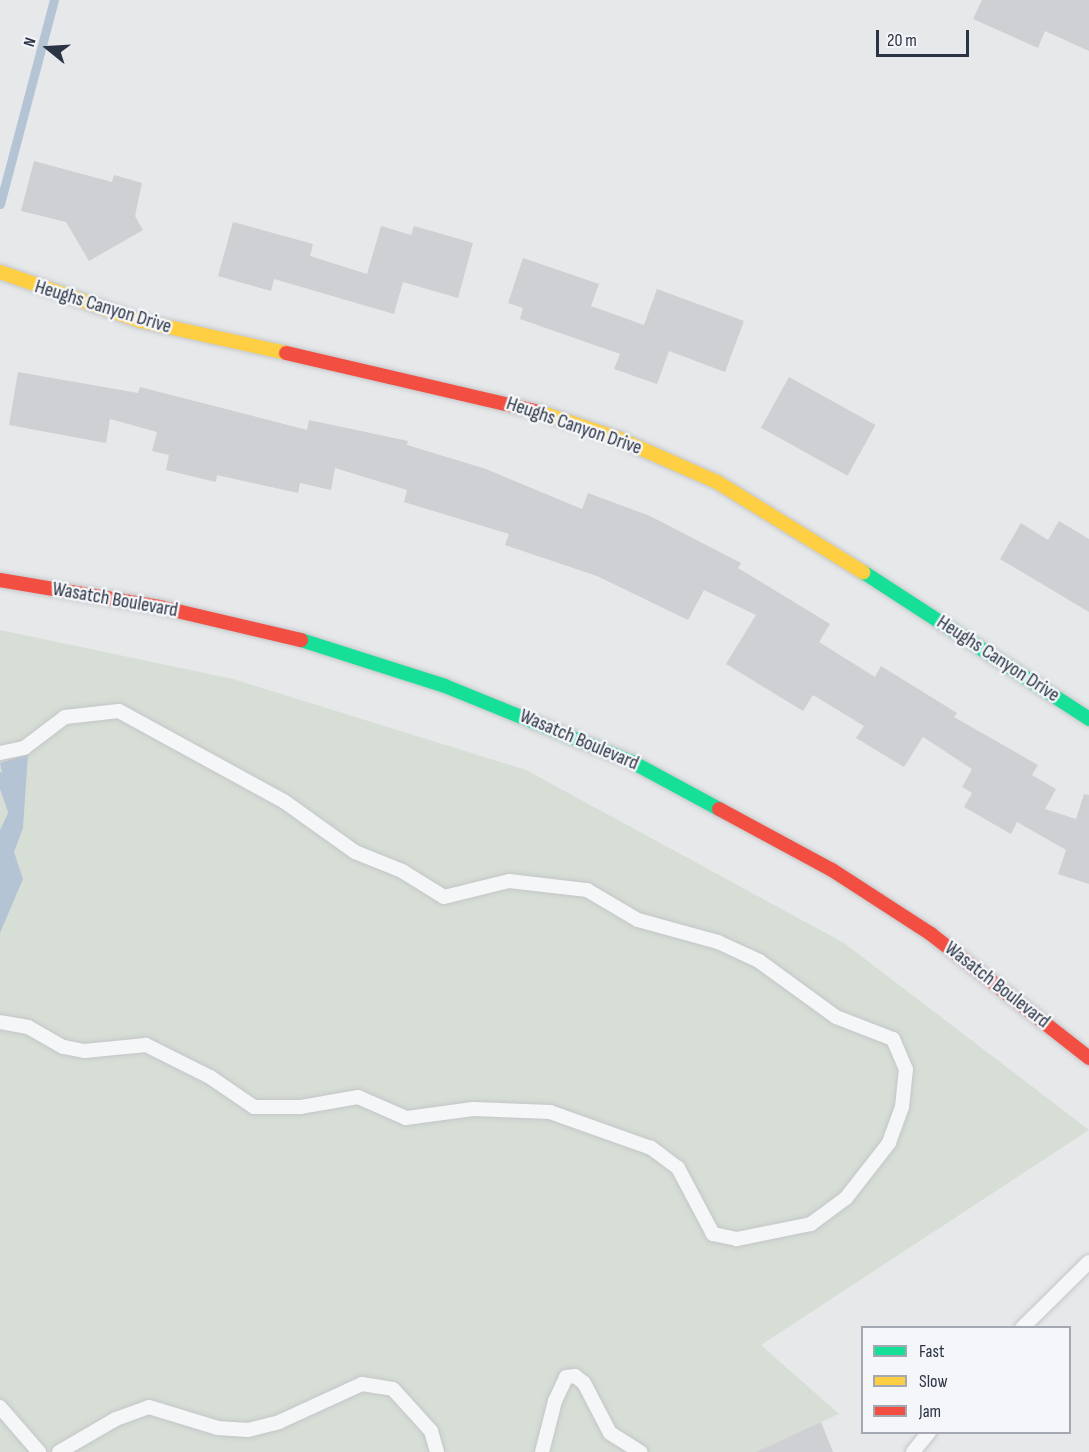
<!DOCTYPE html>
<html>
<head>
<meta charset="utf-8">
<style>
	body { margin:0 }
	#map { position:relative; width:1089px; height:1452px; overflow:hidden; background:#e6e8ea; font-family:"Sofia Sans Condensed",sans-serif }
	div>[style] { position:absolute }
	.green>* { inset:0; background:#d6ded6 }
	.water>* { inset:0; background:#b4c4d5 }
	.stream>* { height:9px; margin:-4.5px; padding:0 4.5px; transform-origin:4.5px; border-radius:4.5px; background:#b4c4d5 }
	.building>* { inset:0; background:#ced0d3; transform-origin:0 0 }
	.roads { filter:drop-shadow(0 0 2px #c4c6c8) drop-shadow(0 0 2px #c4c6c8) }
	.lane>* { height:14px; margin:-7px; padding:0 7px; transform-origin:7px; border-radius:7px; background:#f5f6f7 }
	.fast>* { height:14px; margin:-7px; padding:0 7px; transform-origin:7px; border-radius:7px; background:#16e098 }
	.slow>* { height:14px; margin:-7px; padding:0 7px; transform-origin:7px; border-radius:7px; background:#ffcf43 }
	.jam>* { height:14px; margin:-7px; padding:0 7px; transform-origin:7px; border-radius:7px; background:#f24e42 }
	span { translate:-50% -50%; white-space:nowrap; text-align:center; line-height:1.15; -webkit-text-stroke:5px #f4f6f9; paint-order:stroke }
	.street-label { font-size:20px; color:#2b3445 }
	.legend { position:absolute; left:861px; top:1326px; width:210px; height:108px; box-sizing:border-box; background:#f4f6f9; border:2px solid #a4a8b1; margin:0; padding:8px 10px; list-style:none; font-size:18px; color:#2b3445 }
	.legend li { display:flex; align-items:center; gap:12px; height:30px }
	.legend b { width:30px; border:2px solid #a4a8b1 }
	.north { position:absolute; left:18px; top:18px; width:60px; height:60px; -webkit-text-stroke:4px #f4f6f9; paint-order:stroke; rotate:288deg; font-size:16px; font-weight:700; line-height:24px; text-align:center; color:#2b3445 }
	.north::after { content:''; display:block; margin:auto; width:21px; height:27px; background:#2b3445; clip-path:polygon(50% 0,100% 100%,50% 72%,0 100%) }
	.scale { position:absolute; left:876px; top:30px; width:93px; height:27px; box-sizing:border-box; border:3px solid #2b3445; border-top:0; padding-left:8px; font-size:18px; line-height:21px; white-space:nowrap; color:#2b3445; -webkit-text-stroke:4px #f4f6f9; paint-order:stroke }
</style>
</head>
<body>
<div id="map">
	<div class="green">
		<i style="clip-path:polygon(0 630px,233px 679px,526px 770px,844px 943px,1089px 1130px,761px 1345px,839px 1414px,756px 1452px,0 1452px)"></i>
	</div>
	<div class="water">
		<i style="clip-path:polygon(28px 754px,23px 828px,14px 852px,23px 879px,0 933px,0 830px,10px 809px,0 763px)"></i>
	</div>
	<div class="stream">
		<i style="left:0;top:204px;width:211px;rotate:-75.2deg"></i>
		<i style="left:0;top:776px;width:37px;rotate:71deg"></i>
	</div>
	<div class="building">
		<i style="clip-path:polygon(982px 0,1089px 0,1089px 51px,1045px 31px,1038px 48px,973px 19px)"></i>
		<i style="clip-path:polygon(34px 161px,112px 182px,114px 175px,142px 183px,135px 216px,143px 230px,89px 261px,66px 222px,21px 211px)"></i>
		<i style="clip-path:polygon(233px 222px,313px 244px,310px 256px,367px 274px,381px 226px,411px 235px,414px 226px,473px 243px,458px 298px,403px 282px,394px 314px,274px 279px,271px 291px,218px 276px)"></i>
		<i style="clip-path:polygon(523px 258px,599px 284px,591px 306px,644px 325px,657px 289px,744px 321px,725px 372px,669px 351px,657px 384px,614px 369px,620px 354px,520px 319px,523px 308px,508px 303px)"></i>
		<i style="clip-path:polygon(18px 372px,138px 393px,140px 387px,307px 430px,309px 420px,408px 441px,407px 445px,486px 469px,582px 509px,588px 493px,650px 516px,741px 563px,738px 568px,830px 624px,819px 642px,875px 677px,881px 666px,957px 713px,954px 717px,1038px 765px,1032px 775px,1056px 789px,1045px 809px,1076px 819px,1084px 794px,1089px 795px,1089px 884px,1058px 874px,1066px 850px,1017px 822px,1011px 834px,964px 807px,972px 793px,962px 787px,972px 769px,923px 737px,904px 767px,856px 738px,864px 726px,813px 695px,803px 711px,726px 664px,756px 615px,704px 590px,688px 620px,597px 576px,505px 545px,509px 534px,404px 502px,407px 490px,335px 468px,331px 490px,300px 483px,298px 493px,217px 475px,216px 482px,166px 470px,169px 455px,152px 451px,157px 432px,110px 419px,106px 443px,9px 425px)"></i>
		<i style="left:789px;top:377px;width:99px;height:58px;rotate:29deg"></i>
		<i style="clip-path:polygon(1059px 521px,1089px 539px,1089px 612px,1000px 559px,1021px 523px,1048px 540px)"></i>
		<i style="clip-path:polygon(821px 1422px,833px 1452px,756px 1452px)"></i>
	</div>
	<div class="roads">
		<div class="lane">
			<i style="left:0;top:753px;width:25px;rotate:-12deg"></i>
			<i style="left:24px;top:748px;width:51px;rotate:-37.1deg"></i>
			<i style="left:65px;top:717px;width:54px;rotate:-6.3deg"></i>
			<i style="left:119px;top:711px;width:189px;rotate:28.7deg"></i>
			<i style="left:285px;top:802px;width:86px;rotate:35.5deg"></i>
			<i style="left:355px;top:852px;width:51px;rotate:22deg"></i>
			<i style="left:402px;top:871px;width:49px;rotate:31.8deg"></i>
			<i style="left:444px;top:897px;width:67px;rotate:-13.8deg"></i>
			<i style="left:509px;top:881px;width:79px;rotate:6.6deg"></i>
			<i style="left:587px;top:890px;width:59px;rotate:30.5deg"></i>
			<i style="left:638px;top:920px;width:83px;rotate:15.4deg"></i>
			<i style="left:718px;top:942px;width:45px;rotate:24.9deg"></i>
			<i style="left:759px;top:961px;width:95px;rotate:36deg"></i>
			<i style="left:836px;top:1017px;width:61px;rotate:21.1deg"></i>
			<i style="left:893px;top:1039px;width:33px;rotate:67deg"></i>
			<i style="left:906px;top:1069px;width:38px;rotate:96deg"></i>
			<i style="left:902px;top:1107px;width:38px;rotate:110deg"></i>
			<i style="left:889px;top:1143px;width:70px;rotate:128deg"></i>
			<i style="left:846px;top:1198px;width:44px;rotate:143.4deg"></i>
			<i style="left:811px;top:1224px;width:76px;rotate:168.5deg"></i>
			<i style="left:737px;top:1239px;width:25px;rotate:-168deg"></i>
			<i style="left:713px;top:1234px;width:75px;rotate:-117.9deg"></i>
			<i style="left:678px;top:1168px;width:34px;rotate:-143deg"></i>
			<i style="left:651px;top:1148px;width:107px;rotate:-160.4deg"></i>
			<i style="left:550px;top:1112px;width:77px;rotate:-177.8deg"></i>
			<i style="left:473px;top:1109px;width:68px;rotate:172.3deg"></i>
			<i style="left:406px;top:1118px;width:52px;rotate:-156.4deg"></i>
			<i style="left:358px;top:1097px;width:59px;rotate:170.2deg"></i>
			<i style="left:300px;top:1107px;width:46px;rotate:180deg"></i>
			<i style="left:254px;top:1107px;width:53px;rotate:-145.7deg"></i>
			<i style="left:210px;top:1077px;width:72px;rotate:-153.4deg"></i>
			<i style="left:146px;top:1045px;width:62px;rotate:174.5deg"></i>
			<i style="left:84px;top:1051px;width:21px;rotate:-169deg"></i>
			<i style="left:63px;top:1047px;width:40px;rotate:-150.3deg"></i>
			<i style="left:28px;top:1027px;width:28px;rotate:-170deg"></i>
			<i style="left:1022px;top:1328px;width:94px;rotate:-44.6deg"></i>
			<i style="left:0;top:1407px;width:60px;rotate:49.1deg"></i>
			<i style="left:59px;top:1452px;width:66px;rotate:-30.1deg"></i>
			<i style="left:116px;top:1419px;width:35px;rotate:-20deg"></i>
			<i style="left:149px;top:1407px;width:72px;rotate:16.9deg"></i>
			<i style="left:218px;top:1428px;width:30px;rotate:4deg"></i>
			<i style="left:248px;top:1430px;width:32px;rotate:-14deg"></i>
			<i style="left:279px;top:1422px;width:91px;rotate:-24.6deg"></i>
			<i style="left:362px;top:1384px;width:31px;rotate:9deg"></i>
			<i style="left:393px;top:1389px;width:57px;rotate:47.9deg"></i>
			<i style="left:431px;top:1431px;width:22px;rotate:74deg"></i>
			<i style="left:542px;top:1452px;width:53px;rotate:-75.7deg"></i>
			<i style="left:555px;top:1401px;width:26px;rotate:-65deg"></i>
			<i style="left:566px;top:1377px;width:9px;rotate:-6deg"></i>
			<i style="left:575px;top:1376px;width:11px;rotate:38deg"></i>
			<i style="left:584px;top:1383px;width:56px;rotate:62.5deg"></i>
			<i style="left:610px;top:1433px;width:36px;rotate:32deg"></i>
			<i style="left:913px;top:1452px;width:26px;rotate:-51deg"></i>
		</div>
		<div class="fast">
			<i style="left:863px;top:572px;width:270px;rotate:33deg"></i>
			<i style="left:301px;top:640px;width:151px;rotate:17.7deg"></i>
			<i style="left:445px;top:686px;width:202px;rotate:22.1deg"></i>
			<i style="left:632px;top:762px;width:99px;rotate:28.4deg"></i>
		</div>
		<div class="slow">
			<i style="left:0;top:272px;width:149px;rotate:19.2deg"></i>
			<i style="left:141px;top:321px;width:148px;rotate:12.4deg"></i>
			<i style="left:539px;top:412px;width:82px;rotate:18.4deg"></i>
			<i style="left:617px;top:438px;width:109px;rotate:23.7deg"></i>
			<i style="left:717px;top:482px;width:172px;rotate:31.7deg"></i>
		</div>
		<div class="jam">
			<i style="left:286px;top:353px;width:260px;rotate:13.1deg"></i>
			<i style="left:0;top:580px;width:162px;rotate:9.6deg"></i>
			<i style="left:160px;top:607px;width:145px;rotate:13.2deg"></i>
			<i style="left:719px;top:809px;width:128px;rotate:28.4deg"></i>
			<i style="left:832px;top:870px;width:118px;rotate:32.9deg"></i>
			<i style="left:931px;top:934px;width:201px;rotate:38.1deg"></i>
		</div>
	</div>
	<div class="street-label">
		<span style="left:103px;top:307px;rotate:17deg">Heughs Canyon Drive</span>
		<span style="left:574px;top:426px;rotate:19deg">Heughs Canyon Drive</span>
		<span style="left:115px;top:600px;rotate:10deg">Wasatch Boulevard</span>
		<span style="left:998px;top:659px;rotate:33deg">Heughs Canyon Drive</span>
		<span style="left:579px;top:740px;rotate:23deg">Wasatch Boulevard</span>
		<span style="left:997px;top:985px;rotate:38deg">Wasatch Boulevard</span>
	</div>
	<ul class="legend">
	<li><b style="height:8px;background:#16e098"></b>Fast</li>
	<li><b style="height:8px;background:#ffcf43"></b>Slow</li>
	<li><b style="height:8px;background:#f24e42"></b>Jam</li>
	</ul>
	<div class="north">N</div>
	<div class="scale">20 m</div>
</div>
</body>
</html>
